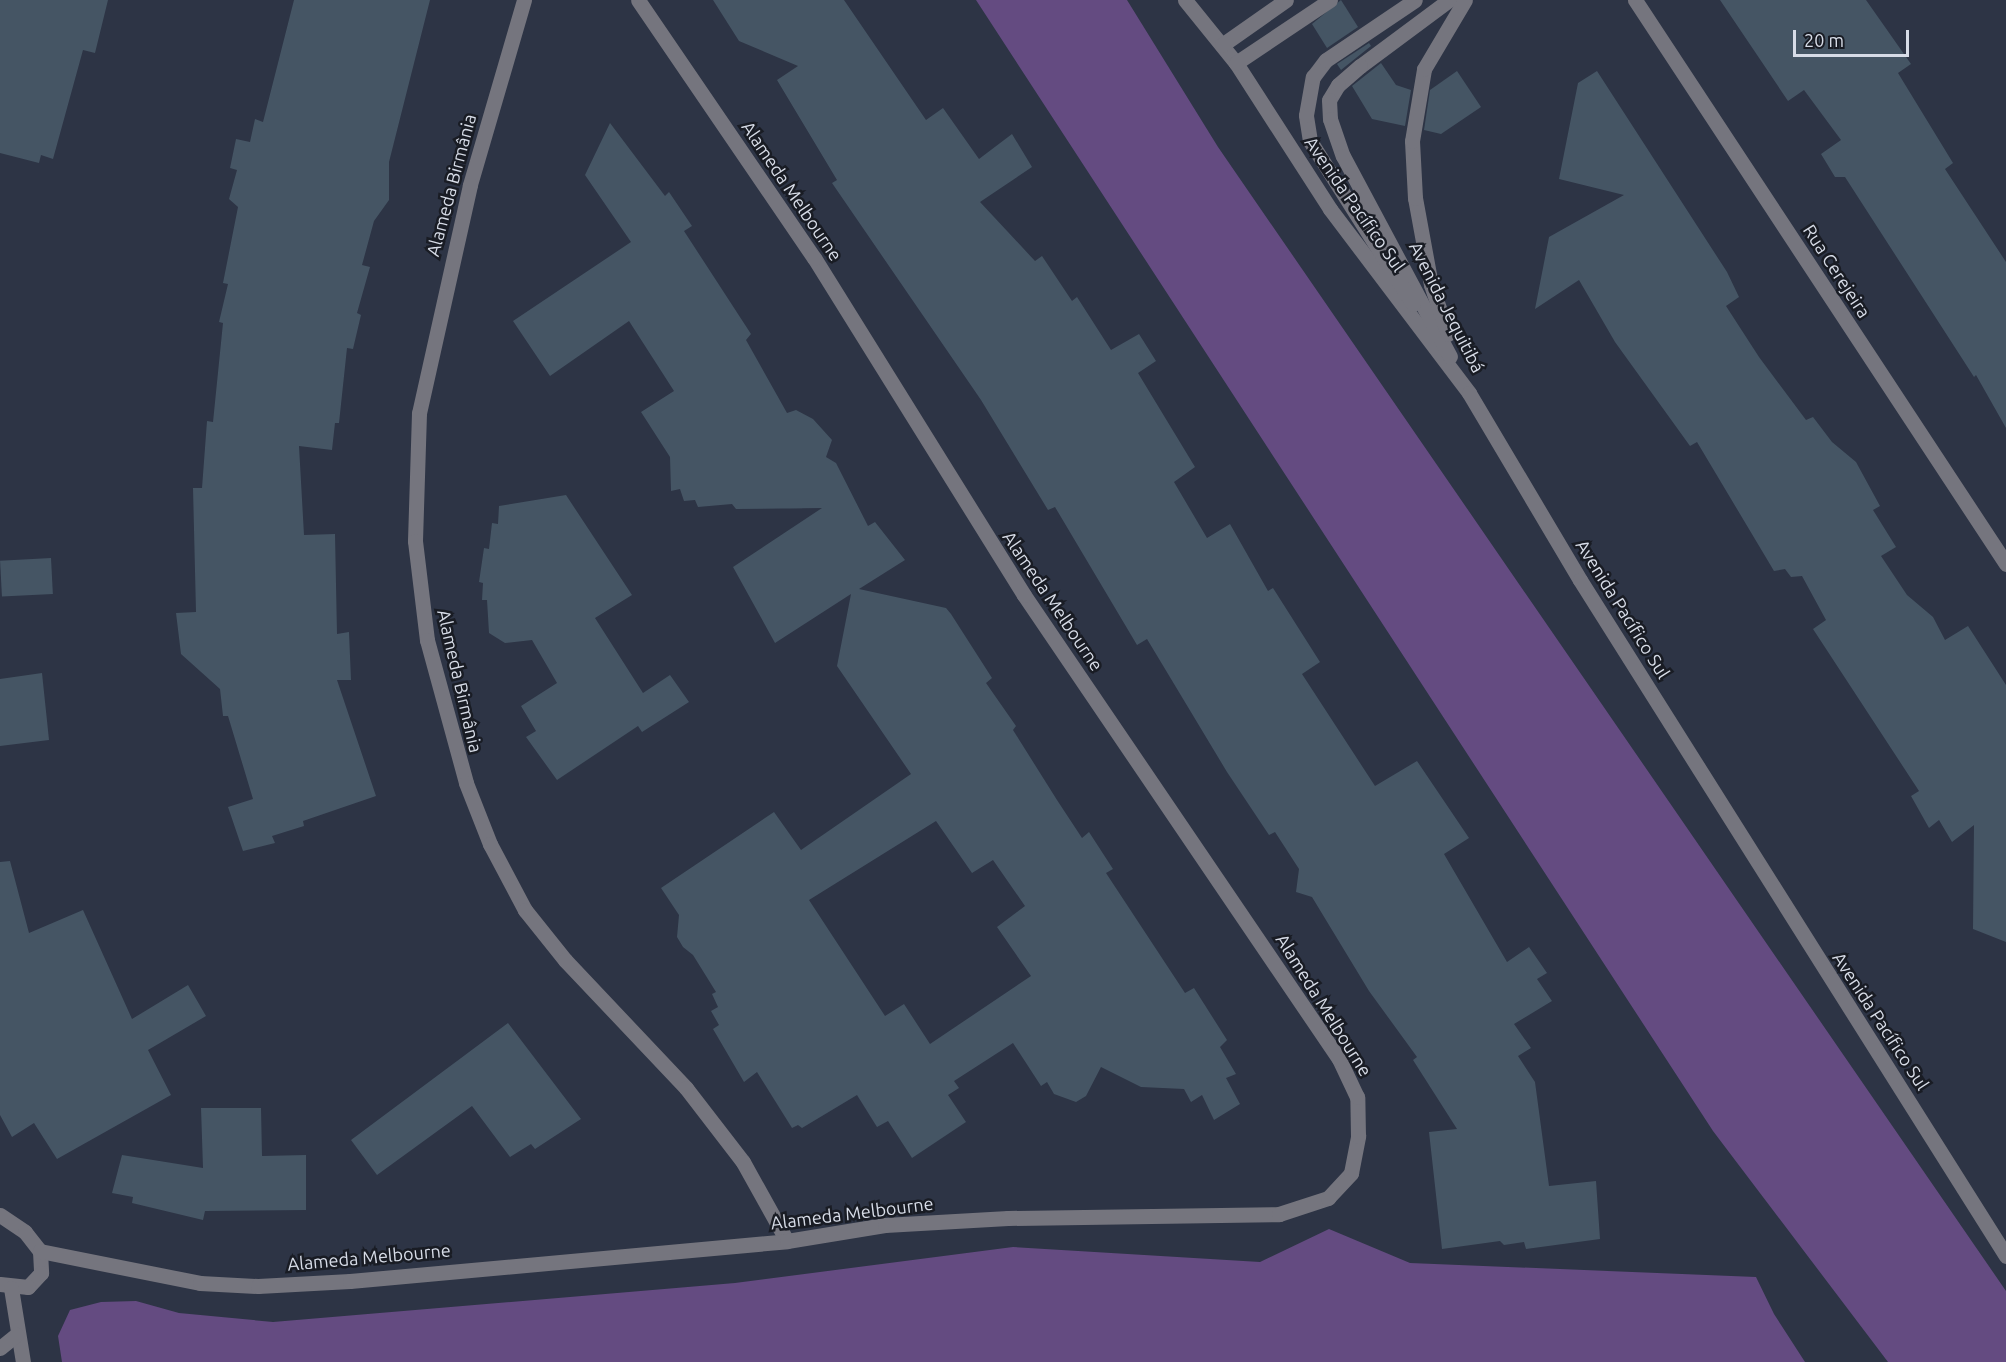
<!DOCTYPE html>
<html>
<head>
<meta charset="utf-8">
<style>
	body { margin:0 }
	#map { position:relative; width:2006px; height:1362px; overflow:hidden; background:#2d3445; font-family:Ubuntu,sans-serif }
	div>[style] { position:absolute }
	.green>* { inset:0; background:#644b81 }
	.building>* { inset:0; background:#455564; transform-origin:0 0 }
	.minor>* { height:15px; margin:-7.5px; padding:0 7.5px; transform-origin:7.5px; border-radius:7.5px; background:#75757e }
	span { translate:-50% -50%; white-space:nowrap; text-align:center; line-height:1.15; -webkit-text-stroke:5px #191c24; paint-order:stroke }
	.street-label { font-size:18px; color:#d7dce7 }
	.scale { position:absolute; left:1793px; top:30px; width:116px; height:27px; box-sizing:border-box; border:3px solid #d7dce7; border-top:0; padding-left:8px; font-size:18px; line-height:21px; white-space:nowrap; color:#d7dce7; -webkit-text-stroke:4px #191c24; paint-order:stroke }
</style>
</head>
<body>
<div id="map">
	<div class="green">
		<i style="clip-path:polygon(976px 0,1127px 0,1218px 147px,2006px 1291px,2006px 1362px,1888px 1362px,1713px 1131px)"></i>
		<i style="clip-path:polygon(1329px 1229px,1410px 1263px,1756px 1277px,1774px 1314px,1805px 1362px,62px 1362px,58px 1336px,70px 1310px,101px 1302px,136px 1301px,179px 1313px,273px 1322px,735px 1283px,1013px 1247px,1260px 1262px)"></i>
	</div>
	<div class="building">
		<i style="clip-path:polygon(0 0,108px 0,95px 53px,83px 50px,53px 159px,41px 155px,39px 163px,0 153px)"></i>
		<i style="clip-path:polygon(294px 0,430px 0,389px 162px,389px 200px,374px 221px,362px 265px,370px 267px,357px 313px,361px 315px,353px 349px,347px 348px,339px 423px,335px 423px,332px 450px,299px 446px,304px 535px,335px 534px,337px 634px,349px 632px,351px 680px,337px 680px,376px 796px,303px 821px,304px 826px,272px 836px,275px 843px,243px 851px,228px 807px,253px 799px,228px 716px,223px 716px,220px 689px,181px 654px,176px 613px,196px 612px,193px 488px,202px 488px,207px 421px,213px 422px,223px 323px,219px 322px,228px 284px,223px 283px,238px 207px,229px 199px,237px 170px,230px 168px,236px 139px,250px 142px,255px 119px,263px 122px)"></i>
		<i style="clip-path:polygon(713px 0,844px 0,926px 120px,943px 108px,979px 159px,1012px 134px,1032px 167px,980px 202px,1035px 261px,1042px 256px,1072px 301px,1077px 297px,1111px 350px,1139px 334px,1156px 361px,1138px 373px,1195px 467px,1174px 482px,1207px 538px,1230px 524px,1268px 591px,1273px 588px,1320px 662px,1302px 674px,1375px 786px,1417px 761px,1469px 838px,1444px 854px,1507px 962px,1529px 947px,1547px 973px,1537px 979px,1552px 1001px,1514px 1024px,1531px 1048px,1518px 1056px,1535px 1082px,1549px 1186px,1596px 1181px,1600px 1239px,1526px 1249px,1524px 1242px,1504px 1245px,1500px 1241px,1442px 1249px,1429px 1132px,1457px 1129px,1413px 1060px,1417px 1057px,1369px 991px,1312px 897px,1296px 892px,1299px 869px,1275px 832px,1269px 835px,1227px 772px,1147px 639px,1137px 645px,1055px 507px,1048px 510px,981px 400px,832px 183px,837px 180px,777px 80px,798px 66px,739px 41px)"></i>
		<i style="clip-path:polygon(1341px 0,1358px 27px,1327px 48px,1312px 24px)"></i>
		<i style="clip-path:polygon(1720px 0,1866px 0,1911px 64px,1898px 73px,1953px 163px,1945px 169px,2006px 262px,2006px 428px,1976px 375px,1974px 377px,1845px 177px,1835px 177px,1821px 154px,1841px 140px,1804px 90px,1788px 101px)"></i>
		<i style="clip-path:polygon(1369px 43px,1371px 46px,1341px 70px,1337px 64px)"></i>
		<i style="clip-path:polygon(1381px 63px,1396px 85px,1411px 90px,1405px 126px,1372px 119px,1352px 86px)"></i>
		<i style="clip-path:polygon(1457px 71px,1481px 107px,1441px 134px,1424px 130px,1430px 90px)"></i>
		<i style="clip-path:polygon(1597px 71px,1727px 272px,1739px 297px,1726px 306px,1759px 357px,1806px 420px,1813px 417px,1832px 442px,1856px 462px,1880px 506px,1873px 510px,1896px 547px,1881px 556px,1907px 595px,1933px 617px,1945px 640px,1968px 626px,2006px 685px,2006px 942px,1973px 929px,1974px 825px,1952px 842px,1939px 820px,1929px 828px,1911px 796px,1919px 791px,1813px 629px,1826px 620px,1802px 576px,1791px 577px,1785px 569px,1774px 571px,1697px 442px,1690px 446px,1615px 342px,1579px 280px,1535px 309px,1549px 237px,1624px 195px,1559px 179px,1578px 83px)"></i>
		<i style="clip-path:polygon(evenodd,610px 123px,665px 196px,669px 192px,692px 226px,684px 231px,751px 334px,746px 340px,787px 413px,796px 410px,813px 419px,832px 440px,826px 457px,836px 463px,868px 526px,875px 522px,905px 560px,859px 589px,946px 608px,951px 614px,992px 678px,986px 683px,1016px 726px,1013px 730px,1057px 800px,1082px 838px,1089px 832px,1113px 869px,1106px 873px,1185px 993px,1194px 988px,1227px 1040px,1220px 1047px,1236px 1074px,1226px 1078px,1240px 1104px,1214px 1120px,1202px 1095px,1191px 1102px,1184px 1089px,1141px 1087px,1101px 1067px,1086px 1096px,1076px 1102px,1054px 1094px,1047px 1082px,1041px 1086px,1013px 1043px,954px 1081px,959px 1088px,948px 1095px,966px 1122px,912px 1158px,888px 1121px,877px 1127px,857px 1095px,802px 1128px,798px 1125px,792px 1128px,757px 1072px,744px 1082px,713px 1029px,719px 1025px,711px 1011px,718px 1007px,712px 994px,716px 992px,693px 955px,683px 947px,677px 937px,679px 915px,661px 888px,774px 812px,801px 850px,911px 774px,837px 666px,851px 594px,775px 643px,733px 567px,822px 508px,736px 509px,732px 504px,698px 507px,695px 500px,684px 501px,680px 489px,671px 491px,670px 457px,641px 412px,674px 391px,629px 321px,550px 376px,513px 321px,631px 242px,585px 175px,610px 123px,936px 821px,972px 873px,993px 860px,1025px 906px,997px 927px,1031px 976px,930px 1044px,904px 1004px,885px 1016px,809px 900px,936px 821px)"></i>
		<i style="clip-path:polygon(566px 495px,632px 595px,595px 618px,643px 693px,670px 675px,689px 702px,642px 732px,638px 726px,557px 780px,526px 737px,536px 731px,521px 706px,557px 683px,532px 640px,505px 643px,489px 633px,487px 600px,482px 600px,483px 583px,479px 582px,484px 548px,489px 549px,492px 523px,498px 524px,499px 506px)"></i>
		<i style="left:51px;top:558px;width:36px;height:51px;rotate:87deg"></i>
		<i style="clip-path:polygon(42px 673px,49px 740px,0 746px,0 679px)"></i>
		<i style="clip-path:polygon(10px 861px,29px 933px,83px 910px,132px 1019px,188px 985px,206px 1016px,148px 1050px,171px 1095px,57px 1159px,34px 1123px,12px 1137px,0 1115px,0 862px)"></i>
		<i style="clip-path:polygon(508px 1023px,581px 1119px,535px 1149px,531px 1144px,510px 1157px,472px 1106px,377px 1175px,351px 1140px)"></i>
		<i style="clip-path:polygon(201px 1108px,261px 1108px,262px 1156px,306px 1155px,306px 1210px,205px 1211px,203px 1220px,132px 1203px,133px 1197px,112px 1193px,122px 1155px,203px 1168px)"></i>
	</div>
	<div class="minor">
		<i style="left:524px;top:0;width:193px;rotate:106.3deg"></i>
		<i style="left:470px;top:185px;width:234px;rotate:102.6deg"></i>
		<i style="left:419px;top:413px;width:128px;rotate:91.8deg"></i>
		<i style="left:415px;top:541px;width:100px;rotate:83.1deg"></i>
		<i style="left:427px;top:640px;width:148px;rotate:74.7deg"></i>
		<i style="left:466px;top:783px;width:66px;rotate:68.5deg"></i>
		<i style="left:490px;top:844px;width:75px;rotate:62.1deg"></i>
		<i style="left:525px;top:910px;width:64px;rotate:51.3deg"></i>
		<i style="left:565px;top:960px;width:176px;rotate:46.6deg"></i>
		<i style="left:686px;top:1088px;width:93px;rotate:52.4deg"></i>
		<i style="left:743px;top:1162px;width:90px;rotate:60.9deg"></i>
		<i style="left:1185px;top:0;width:81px;rotate:51deg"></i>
		<i style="left:1236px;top:63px;width:174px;rotate:57.2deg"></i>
		<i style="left:1330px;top:209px;width:231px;rotate:52.9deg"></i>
		<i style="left:1469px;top:393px;width:217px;rotate:59.3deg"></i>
		<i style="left:1580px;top:580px;width:799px;rotate:57.78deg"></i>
		<i style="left:1449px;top:0;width:111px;rotate:143.4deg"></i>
		<i style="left:1360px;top:66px;width:29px;rotate:139deg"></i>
		<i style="left:1338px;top:85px;width:17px;rotate:121deg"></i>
		<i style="left:1329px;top:100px;width:19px;rotate:87deg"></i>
		<i style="left:1330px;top:119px;width:39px;rotate:71deg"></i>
		<i style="left:1343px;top:156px;width:227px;rotate:61.9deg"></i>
		<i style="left:1635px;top:0;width:675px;rotate:56.66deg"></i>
		<i style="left:1222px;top:45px;width:78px;rotate:-35.1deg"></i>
		<i style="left:1236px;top:63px;width:113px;rotate:-33.8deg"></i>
		<i style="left:1413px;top:304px;width:193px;rotate:-122.3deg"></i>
		<i style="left:1310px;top:141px;width:26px;rotate:-99deg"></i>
		<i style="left:1306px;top:115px;width:39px;rotate:-80deg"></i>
		<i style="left:1313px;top:77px;width:21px;rotate:-53deg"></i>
		<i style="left:1326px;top:60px;width:107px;rotate:-34deg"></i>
		<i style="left:1448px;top:334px;width:52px;rotate:-109.1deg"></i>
		<i style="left:1431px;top:285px;width:88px;rotate:-100.4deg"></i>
		<i style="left:1415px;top:198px;width:57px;rotate:-93deg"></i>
		<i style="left:1412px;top:141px;width:73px;rotate:-80.5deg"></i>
		<i style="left:1424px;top:69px;width:80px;rotate:-59.3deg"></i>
		<i style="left:0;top:1215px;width:30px;rotate:34deg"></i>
		<i style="left:25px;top:1232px;width:24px;rotate:52deg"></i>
		<i style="left:40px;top:1251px;width:22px;rotate:87deg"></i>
		<i style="left:41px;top:1273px;width:19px;rotate:133deg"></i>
		<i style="left:28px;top:1287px;width:28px;rotate:-174deg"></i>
		<i style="left:40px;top:1251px;width:163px;rotate:11.3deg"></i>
		<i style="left:200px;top:1283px;width:58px;rotate:3deg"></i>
		<i style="left:258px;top:1286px;width:92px;rotate:-3.1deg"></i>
		<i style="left:350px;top:1281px;width:439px;rotate:-5.2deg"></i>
		<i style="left:787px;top:1241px;width:99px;rotate:-9.3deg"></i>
		<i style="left:885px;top:1225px;width:123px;rotate:-3.3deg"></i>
		<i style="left:1008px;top:1218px;width:271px;rotate:-0.8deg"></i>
		<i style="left:1279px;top:1214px;width:52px;rotate:-18.1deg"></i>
		<i style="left:1328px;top:1198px;width:34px;rotate:-47deg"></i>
		<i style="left:1351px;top:1173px;width:38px;rotate:-79deg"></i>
		<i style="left:1358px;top:1136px;width:39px;rotate:-91deg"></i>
		<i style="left:1357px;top:1097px;width:42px;rotate:-115.3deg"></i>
		<i style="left:1339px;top:1059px;width:561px;rotate:-124.17deg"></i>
		<i style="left:1024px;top:595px;width:397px;rotate:-121.9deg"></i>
		<i style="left:814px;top:258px;width:312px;rotate:-124.3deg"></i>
		<i style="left:11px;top:1288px;width:75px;rotate:80.8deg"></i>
		<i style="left:0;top:1348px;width:21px;rotate:-39deg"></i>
	</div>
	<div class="street-label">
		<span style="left:451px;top:185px;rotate:-75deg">Alameda Birmânia</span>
		<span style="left:792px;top:191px;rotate:56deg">Alameda Melbourne</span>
		<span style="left:1355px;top:204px;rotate:55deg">Avenida Pacífico Sul</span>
		<span style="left:1837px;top:271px;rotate:57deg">Rua Cerejeira</span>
		<span style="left:1447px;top:307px;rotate:63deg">Avenida Jequitibá</span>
		<span style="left:1053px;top:601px;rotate:56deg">Alameda Melbourne</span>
		<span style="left:1623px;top:609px;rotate:58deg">Avenida Pacífico Sul</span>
		<span style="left:460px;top:681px;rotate:77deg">Alameda Birmânia</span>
		<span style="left:1324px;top:1005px;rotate:58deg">Alameda Melbourne</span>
		<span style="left:1881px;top:1021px;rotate:57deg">Avenida Pacífico Sul</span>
		<span style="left:852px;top:1213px;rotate:-7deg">Alameda Melbourne</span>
		<span style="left:369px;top:1257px;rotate:-5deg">Alameda Melbourne</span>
	</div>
	<div class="scale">20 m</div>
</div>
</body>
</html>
